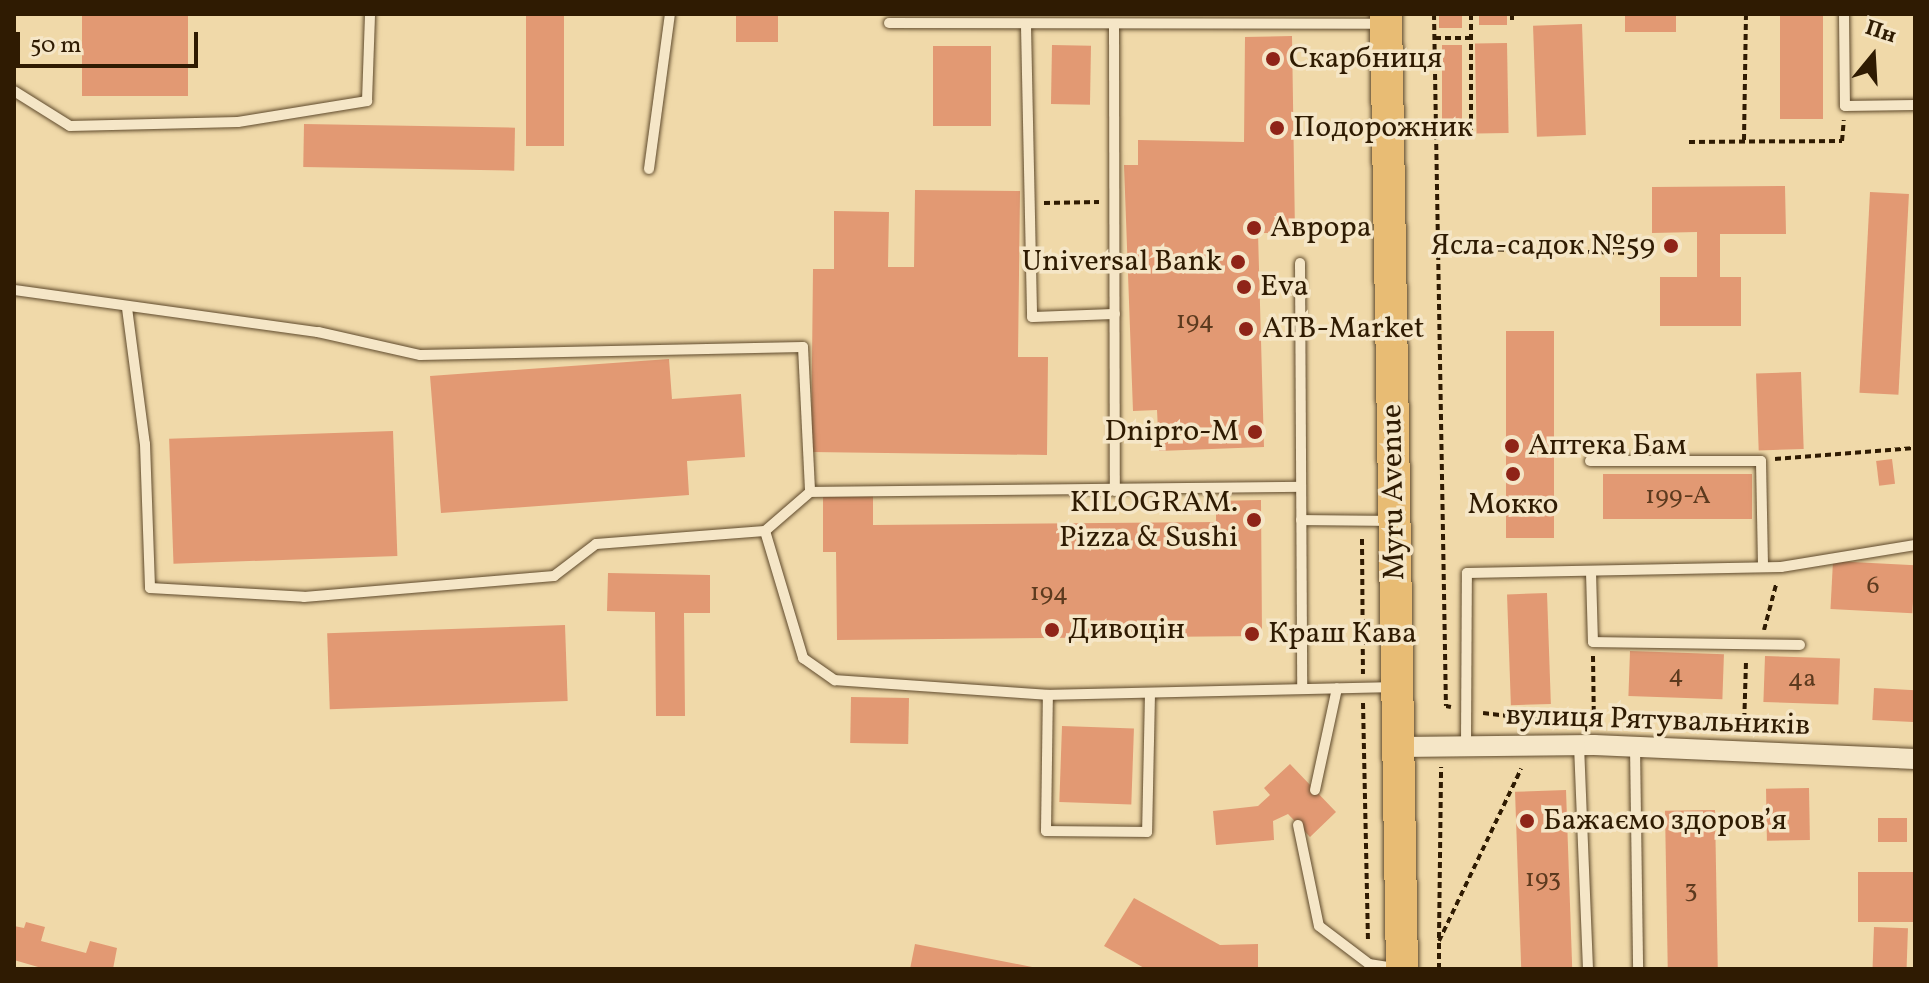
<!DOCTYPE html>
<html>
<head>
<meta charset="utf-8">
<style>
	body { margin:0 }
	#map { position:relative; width:1929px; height:983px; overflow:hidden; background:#f0d9a9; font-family:Vollkorn,serif }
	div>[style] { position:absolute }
	.building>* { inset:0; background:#e29973; transform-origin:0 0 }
	.path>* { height:4px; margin-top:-2px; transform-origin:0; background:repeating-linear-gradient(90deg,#2f1b02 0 6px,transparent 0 10px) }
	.roads { filter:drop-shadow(0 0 2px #5f4a2c) drop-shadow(0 0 2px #5f4a2c) }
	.service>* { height:10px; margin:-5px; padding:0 5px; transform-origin:5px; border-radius:5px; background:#f5e6c7 }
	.minor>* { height:20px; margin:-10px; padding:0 10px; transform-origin:10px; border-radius:10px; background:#f5e6c7 }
	.primary>* { height:32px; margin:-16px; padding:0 16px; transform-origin:16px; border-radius:16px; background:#e8bc74 }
	.dots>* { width:22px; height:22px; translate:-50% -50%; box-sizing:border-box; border:4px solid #f5e6c7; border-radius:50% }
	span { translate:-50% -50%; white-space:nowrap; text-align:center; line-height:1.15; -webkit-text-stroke:7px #f5e6c7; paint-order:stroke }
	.number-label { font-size:26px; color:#5c3a1e }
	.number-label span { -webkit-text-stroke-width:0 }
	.poi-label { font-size:30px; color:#2f1b02 }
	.left { translate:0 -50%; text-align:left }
	.right { translate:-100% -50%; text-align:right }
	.street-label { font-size:30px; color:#2f1b02 }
	.frame { position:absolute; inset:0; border:16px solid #2f1b02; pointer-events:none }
	.north { position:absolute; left:1833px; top:16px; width:80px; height:80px; -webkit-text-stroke:6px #f5e6c7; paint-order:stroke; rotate:18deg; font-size:22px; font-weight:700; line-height:32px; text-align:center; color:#2f1b02 }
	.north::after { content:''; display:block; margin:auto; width:28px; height:36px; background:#2f1b02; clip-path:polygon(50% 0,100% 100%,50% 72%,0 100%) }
	.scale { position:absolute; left:16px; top:32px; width:182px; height:36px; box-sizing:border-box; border:4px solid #2f1b02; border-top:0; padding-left:10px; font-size:24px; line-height:28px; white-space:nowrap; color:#2f1b02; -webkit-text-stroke:6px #f5e6c7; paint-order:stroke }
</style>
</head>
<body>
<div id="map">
	<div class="building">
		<i style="left:82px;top:14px;width:106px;height:82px"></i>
		<i style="left:526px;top:14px;width:38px;height:132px"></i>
		<i style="left:736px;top:14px;width:42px;height:28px"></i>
		<i style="left:1439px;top:14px;width:23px;height:14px"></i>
		<i style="left:1479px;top:14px;width:28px;height:11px"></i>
		<i style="left:1625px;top:14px;width:51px;height:18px"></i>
		<i style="left:1780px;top:14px;width:43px;height:105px"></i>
		<i style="left:1582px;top:24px;width:111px;height:49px;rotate:88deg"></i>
		<i style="clip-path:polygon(1292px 36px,1295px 233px,1258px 233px,1264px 447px,1159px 451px,1157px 410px,1133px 411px,1124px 165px,1138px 165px,1138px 140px,1244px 142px,1245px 37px)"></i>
		<i style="left:1507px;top:43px;width:90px;height:32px;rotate:89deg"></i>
		<i style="left:1052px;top:45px;width:39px;height:59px;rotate:1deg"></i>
		<i style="left:1442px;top:45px;width:20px;height:89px"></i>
		<i style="left:933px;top:46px;width:58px;height:80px"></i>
		<i style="left:304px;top:124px;width:211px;height:43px;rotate:1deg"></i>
		<i style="clip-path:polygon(1785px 186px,1786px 234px,1720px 234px,1720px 277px,1741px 277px,1741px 326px,1660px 326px,1660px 277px,1697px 277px,1697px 232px,1652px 233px,1652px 187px)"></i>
		<i style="clip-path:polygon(915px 190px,1020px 191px,1018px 357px,1048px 357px,1047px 455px,811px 452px,813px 269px,834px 269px,834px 211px,889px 212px,888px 267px,914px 267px)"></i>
		<i style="left:1870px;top:192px;width:39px;height:201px;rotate:3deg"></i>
		<i style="left:1506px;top:331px;width:48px;height:207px"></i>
		<i style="clip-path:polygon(669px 359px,672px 399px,741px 394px,745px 457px,687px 461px,689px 495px,441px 513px,430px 376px)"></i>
		<i style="left:1801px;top:372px;width:77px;height:45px;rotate:88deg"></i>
		<i style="left:393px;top:431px;width:125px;height:224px;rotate:88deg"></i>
		<i style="left:1892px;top:459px;width:25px;height:16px;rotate:83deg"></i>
		<i style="left:1752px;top:474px;width:45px;height:149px;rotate:90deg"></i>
		<i style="clip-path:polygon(873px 496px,873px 525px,1216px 522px,1216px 501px,1261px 500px,1262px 636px,837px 640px,836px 552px,823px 552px,823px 497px)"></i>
		<i style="left:1833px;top:561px;width:82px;height:48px;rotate:3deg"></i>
		<i style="clip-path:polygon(608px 573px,710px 575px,710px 613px,684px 613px,685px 716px,656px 716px,655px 612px,607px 611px)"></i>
		<i style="left:1547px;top:593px;width:111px;height:40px;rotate:88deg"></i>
		<i style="left:565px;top:625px;width:76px;height:238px;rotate:88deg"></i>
		<i style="left:1630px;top:651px;width:94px;height:45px;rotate:2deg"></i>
		<i style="left:1765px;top:656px;width:75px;height:46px;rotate:2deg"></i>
		<i style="left:1874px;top:688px;width:41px;height:32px;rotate:3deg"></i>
		<i style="left:851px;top:697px;width:58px;height:46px;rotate:1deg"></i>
		<i style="left:1062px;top:726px;width:72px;height:76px;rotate:2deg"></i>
		<i style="clip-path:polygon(1290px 764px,1336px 812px,1310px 837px,1288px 814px,1273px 821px,1274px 840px,1216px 845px,1213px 811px,1258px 806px,1270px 795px,1264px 788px)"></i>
		<i style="left:1809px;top:788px;width:52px;height:43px;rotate:89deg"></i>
		<i style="left:1566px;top:790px;width:179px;height:51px;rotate:88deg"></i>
		<i style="left:1715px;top:810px;width:159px;height:50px;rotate:89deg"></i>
		<i style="left:1907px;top:818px;width:24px;height:29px;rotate:90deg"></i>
		<i style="left:1915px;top:872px;width:50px;height:57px;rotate:90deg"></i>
		<i style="clip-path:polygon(1134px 898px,1220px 945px,1258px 944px,1258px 969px,1146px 969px,1104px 946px)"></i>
		<i style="clip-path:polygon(26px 922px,45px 927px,41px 941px,86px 953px,90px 941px,117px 948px,113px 969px,45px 969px,14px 960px,14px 926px,24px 928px)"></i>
		<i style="left:1874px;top:927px;width:34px;height:42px;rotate:2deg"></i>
		<i style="clip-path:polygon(915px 944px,1037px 968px,1037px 969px,910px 969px)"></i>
	</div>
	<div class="path">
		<i style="left:1434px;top:14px;width:692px;rotate:89.01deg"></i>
		<i style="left:1446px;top:706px;width:5px;rotate:11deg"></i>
		<i style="left:1471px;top:14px;width:121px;rotate:90deg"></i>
		<i style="left:1512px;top:14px;width:6px;rotate:90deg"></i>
		<i style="left:1435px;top:38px;width:36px"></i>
		<i style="left:1744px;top:140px;width:126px;rotate:-89.1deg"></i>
		<i style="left:1689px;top:142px;width:153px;rotate:-0.4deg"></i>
		<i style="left:1842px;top:141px;width:21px;rotate:-85deg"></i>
		<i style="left:1044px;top:203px;width:55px;rotate:-1deg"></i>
		<i style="left:1438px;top:248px;width:189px;rotate:1.5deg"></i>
		<i style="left:1775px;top:459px;width:140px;rotate:-4.5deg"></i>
		<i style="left:1362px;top:539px;width:135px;rotate:89.6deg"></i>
		<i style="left:1764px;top:630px;width:47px;rotate:-75.1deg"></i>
		<i style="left:1593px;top:656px;width:68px;rotate:89.2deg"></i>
		<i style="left:1363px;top:703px;width:239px;rotate:88.8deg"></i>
		<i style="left:1483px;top:713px;width:67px;rotate:6.8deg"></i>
		<i style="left:1744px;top:729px;width:67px;rotate:-88.3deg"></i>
		<i style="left:1439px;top:938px;width:171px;rotate:-89.3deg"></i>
		<i style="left:1439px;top:969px;width:28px;rotate:-90deg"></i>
		<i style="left:1439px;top:941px;width:191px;rotate:-64.5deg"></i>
	</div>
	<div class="roads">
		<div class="service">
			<i style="left:1844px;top:14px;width:92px;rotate:89.4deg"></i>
			<i style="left:1845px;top:106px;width:70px;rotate:-0.8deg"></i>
			<i style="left:889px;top:23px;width:491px;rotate:0.1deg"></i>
			<i style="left:1114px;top:25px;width:466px;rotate:89.9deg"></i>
			<i style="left:1026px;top:26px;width:291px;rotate:88.8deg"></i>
			<i style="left:1032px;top:317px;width:83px;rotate:-2.1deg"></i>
			<i style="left:14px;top:91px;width:66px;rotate:32deg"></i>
			<i style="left:70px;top:126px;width:168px;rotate:-1.4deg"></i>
			<i style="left:238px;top:122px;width:131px;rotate:-9.2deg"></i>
			<i style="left:367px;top:101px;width:87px;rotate:-88deg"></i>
			<i style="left:649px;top:169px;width:156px;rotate:-82.3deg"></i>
			<i style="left:1300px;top:263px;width:426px;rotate:89.7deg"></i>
			<i style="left:14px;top:290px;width:307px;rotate:7.9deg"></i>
			<i style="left:318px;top:332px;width:105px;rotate:12.7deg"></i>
			<i style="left:420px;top:355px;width:383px;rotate:-1.2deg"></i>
			<i style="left:803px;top:347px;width:145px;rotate:87.2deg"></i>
			<i style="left:810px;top:492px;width:491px;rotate:-0.6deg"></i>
			<i style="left:127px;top:308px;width:137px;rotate:82.5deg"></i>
			<i style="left:145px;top:444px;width:144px;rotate:88deg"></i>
			<i style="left:150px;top:588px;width:154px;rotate:3.3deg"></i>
			<i style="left:304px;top:597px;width:251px;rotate:-4.8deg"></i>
			<i style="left:554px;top:576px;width:53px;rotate:-37.3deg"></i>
			<i style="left:596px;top:544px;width:169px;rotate:-4.4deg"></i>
			<i style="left:765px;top:531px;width:60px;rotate:-40.9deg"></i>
			<i style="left:1590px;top:461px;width:171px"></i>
			<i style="left:1761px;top:461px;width:106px;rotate:88.9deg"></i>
			<i style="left:1301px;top:520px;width:91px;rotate:0.6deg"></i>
			<i style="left:765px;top:531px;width:133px;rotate:73.3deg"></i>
			<i style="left:803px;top:658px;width:39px;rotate:35deg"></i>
			<i style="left:835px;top:680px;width:214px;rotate:4deg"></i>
			<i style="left:1591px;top:572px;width:70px;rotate:88.4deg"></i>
			<i style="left:1593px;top:642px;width:207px;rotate:0.8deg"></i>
			<i style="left:1150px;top:693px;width:139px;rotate:91.2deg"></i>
			<i style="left:1147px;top:832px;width:101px;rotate:-179.4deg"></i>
			<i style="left:1046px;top:831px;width:136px;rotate:-89.2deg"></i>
			<i style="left:1048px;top:695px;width:344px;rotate:-1.3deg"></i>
			<i style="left:1466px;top:744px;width:171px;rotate:-89.7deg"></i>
			<i style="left:1467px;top:573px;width:314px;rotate:-1.1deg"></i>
			<i style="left:1781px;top:567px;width:136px;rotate:-9.3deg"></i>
			<i style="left:1579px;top:745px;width:224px;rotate:87.7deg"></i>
			<i style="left:1635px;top:746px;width:223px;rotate:89.2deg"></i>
			<i style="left:1315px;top:790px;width:104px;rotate:-77.8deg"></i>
			<i style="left:1298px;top:825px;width:103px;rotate:78.3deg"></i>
			<i style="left:1319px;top:926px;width:63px;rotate:37.2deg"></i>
			<i style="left:1369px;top:964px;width:30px;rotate:9deg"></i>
		</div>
		<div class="minor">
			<i style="left:1399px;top:747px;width:195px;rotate:-0.6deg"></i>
			<i style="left:1594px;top:745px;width:321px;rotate:2.5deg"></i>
		</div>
		<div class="primary">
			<i style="left:1386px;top:14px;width:955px;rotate:89.04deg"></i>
		</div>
	</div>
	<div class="dots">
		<i style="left:1273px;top:59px;background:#8f2418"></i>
		<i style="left:1277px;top:128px;background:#8f2418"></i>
		<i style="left:1254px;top:228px;background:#8f2418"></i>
		<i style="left:1671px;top:246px;background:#8f2418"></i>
		<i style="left:1238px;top:262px;background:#8f2418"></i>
		<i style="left:1244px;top:287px;background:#8f2418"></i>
		<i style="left:1246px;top:329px;background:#8f2418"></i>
		<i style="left:1255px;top:432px;background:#8f2418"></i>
		<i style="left:1512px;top:446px;background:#8f2418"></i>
		<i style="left:1513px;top:474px;background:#8f2418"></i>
		<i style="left:1254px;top:520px;background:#8f2418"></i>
		<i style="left:1052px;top:630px;background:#8f2418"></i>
		<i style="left:1252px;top:634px;background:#8f2418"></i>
		<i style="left:1527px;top:821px;background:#8f2418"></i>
	</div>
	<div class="number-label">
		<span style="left:1195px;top:322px">194</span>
		<span style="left:1678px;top:497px">199-А</span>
		<span style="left:1873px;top:587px">6</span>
		<span style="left:1049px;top:594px">194</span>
		<span style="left:1676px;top:676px">4</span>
		<span style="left:1802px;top:680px">4а</span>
		<span style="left:1543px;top:880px">193</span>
		<span style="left:1691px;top:891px">3</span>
	</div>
	<div class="poi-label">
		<span class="left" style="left:1289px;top:59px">Скарбниця</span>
		<span class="left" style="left:1293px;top:128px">Подорожник</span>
		<span class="left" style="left:1270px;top:228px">Аврора</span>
		<span class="right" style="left:1655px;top:246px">Ясла-садок №59</span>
		<span class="right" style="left:1222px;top:262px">Universal Bank</span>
		<span class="left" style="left:1260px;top:287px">Eva</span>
		<span class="left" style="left:1262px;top:329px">ATB-Market</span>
		<span class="right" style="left:1239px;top:432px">Dnipro-M</span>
		<span class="left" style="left:1528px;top:446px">Аптека Бам</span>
		<span class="right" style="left:1238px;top:520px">KILOGRAM.<br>Pizza &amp; Sushi</span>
		<span style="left:1513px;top:505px">Мокко</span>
		<span class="left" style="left:1068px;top:630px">Дивоцін</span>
		<span class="left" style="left:1268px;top:634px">Краш Кава</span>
		<span class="left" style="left:1543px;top:821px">Бажаємо здоров’я</span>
	</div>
	<div class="street-label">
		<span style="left:1394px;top:492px;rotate:-91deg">Myru Avenue</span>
		<span style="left:1658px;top:721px;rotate:2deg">вулиця Рятувальників</span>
	</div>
	<div class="frame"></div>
	<div class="north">Пн</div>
	<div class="scale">50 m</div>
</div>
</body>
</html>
